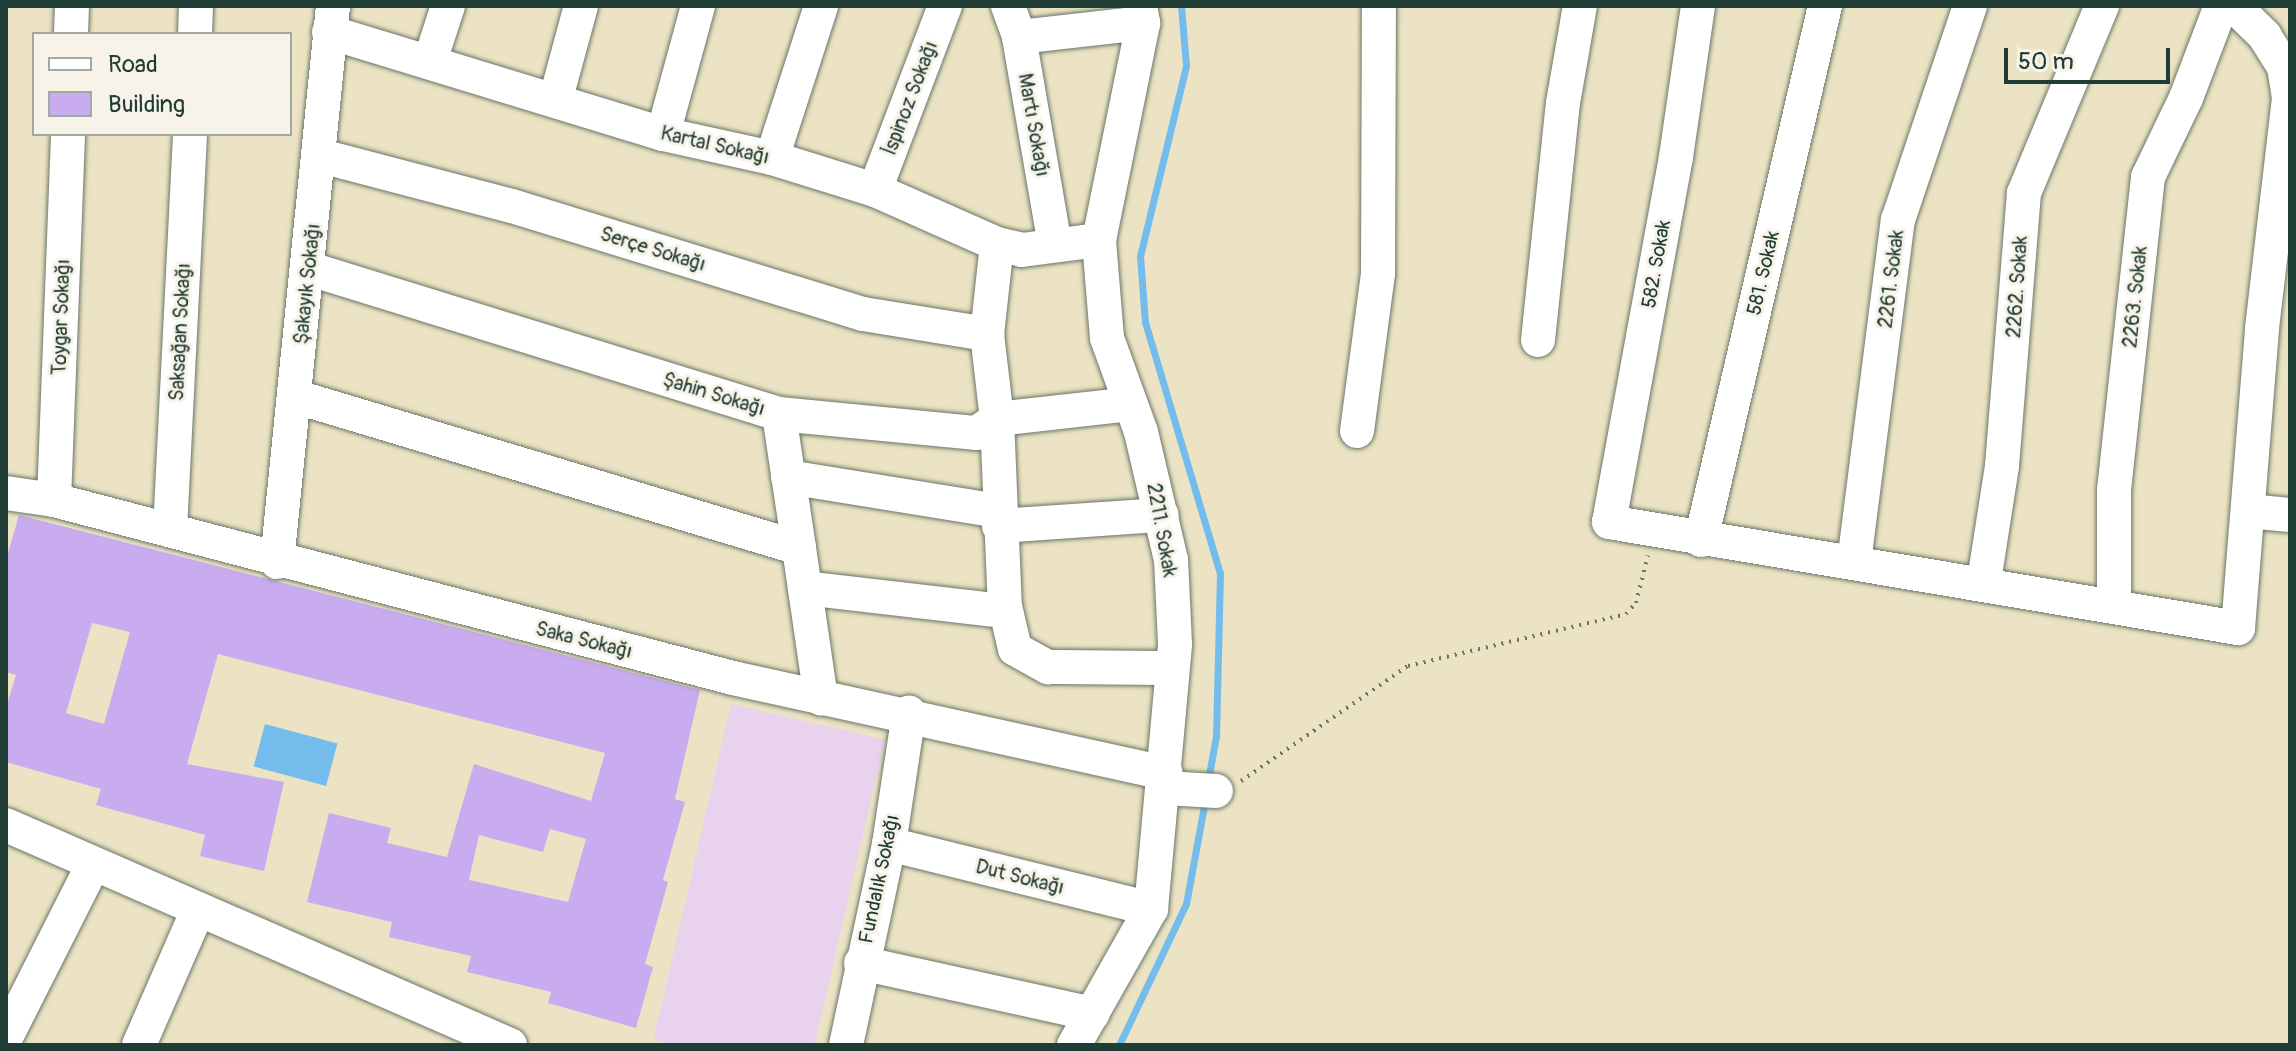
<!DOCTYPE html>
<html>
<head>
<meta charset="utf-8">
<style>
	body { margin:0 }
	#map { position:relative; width:2296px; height:1051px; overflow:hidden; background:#ece3c4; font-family:Pangolin,sans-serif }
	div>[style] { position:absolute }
	.built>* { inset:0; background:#e9d2ed; transform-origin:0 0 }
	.water>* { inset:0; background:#74bcec; transform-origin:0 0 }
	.stream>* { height:7px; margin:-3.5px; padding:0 3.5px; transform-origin:3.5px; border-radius:3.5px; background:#74bcec }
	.building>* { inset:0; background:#c9acf0 }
	.path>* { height:4px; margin-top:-2px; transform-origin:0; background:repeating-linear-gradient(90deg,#677766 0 2px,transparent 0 8px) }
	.roads { filter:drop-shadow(0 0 2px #677766) drop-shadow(0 0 2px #677766) }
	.minor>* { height:34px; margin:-17px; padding:0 17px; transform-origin:17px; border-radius:17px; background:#fff }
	span { translate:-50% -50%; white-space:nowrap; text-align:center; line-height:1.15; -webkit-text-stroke:6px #f7f3e8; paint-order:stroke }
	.street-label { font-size:20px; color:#1f3d34 }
	.frame { position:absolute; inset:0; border:8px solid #1f3d34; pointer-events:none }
	.legend { position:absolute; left:32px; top:32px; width:260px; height:104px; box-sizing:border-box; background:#f7f3e8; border:2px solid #a1aaa0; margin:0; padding:10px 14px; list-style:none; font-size:24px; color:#1f3d34 }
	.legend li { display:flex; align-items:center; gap:16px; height:40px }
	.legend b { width:40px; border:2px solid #a1aaa0 }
	.scale { position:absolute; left:2004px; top:48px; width:166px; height:36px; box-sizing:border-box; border:4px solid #1f3d34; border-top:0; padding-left:10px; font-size:24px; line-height:28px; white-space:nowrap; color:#1f3d34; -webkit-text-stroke:6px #f7f3e8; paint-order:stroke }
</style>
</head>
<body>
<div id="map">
	<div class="built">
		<i style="left:731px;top:704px;width:158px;height:345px;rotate:13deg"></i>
	</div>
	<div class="water">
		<i style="left:265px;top:724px;width:75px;height:44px;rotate:15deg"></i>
	</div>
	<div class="stream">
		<i style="left:1181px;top:6px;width:60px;rotate:85.2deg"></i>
		<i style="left:1186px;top:66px;width:195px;rotate:103.6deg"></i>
		<i style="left:1140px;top:256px;width:66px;rotate:85.7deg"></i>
		<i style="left:1145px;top:322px;width:262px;rotate:73.4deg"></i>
		<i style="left:1220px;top:573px;width:163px;rotate:91.4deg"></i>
		<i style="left:1216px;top:736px;width:45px;rotate:100.3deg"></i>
		<i style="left:1119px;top:1045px;width:156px;rotate:-64.6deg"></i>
		<i style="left:1186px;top:904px;width:106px;rotate:-79.6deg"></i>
	</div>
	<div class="building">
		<i style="clip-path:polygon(evenodd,19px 515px,700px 690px,675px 799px,685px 802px,663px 880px,668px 882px,645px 964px,653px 967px,636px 1028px,548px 1003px,551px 992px,467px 972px,471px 956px,389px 937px,392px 922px,307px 902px,329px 813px,391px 828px,387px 843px,447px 857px,474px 764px,591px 801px,605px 753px,218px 654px,187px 764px,284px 782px,264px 871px,200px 856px,205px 835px,96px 805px,101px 789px,6px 762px,6px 708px,16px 675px,6px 672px,6px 560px,19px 515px,92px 623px,130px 632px,104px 724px,66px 713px,92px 623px,19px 515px,550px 829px,586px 839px,568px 902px,469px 880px,479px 835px,543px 852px,550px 829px)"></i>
	</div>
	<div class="path">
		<i style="left:1241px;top:781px;width:203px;rotate:-34.6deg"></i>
		<i style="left:1408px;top:666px;width:224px;rotate:-13.4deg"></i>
		<i style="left:1626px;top:614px;width:15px;rotate:-48deg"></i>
		<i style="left:1636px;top:603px;width:49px;rotate:-76deg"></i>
	</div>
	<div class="roads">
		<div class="minor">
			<i style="left:1008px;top:6px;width:33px;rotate:70deg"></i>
			<i style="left:1019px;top:37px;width:211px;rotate:80.2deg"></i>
			<i style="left:1698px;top:6px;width:153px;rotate:98.3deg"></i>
			<i style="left:1676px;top:157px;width:371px;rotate:100.4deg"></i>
			<i style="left:1609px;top:522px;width:638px;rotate:9.57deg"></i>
			<i style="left:2238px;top:628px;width:301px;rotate:-85.4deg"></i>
			<i style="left:2262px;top:328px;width:232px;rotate:-83.3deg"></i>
			<i style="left:2289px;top:98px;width:31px;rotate:-99deg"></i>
			<i style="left:2284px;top:67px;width:36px;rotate:-122deg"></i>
			<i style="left:2265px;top:36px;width:43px;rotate:-135.9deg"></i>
			<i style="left:329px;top:32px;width:349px;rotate:17deg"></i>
			<i style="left:663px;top:134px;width:112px;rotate:12.4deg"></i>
			<i style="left:772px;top:158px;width:108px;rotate:17.3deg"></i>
			<i style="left:875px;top:190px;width:133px;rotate:23.9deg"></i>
			<i style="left:997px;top:244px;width:26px;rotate:13deg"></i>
			<i style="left:1022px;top:250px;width:78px;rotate:-7.4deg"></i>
			<i style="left:71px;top:34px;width:28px;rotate:-88deg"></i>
			<i style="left:195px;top:34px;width:28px;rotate:-88deg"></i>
			<i style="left:1019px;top:37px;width:125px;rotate:-6.4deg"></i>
			<i style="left:430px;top:61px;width:58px;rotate:-71.9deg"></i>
			<i style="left:556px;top:98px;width:95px;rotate:-74.8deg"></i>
			<i style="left:663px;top:134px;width:133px;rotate:-74.7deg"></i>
			<i style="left:321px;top:156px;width:197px;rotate:14.7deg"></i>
			<i style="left:512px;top:206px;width:367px;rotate:17.1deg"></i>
			<i style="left:863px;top:314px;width:126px;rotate:9.2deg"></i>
			<i style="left:772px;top:158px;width:160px;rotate:-72.1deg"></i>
			<i style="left:875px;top:190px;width:197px;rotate:-69.2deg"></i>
			<i style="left:997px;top:244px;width:91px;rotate:96.3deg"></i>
			<i style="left:987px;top:334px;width:86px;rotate:83.3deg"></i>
			<i style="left:997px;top:419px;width:187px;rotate:87.6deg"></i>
			<i style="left:1005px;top:606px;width:44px;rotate:76.9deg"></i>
			<i style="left:1015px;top:649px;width:38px;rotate:29deg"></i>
			<i style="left:1048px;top:667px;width:124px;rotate:0.5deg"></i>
			<i style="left:307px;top:268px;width:494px;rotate:17.2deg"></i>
			<i style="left:779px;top:414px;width:199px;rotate:5.5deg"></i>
			<i style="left:977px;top:433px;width:24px;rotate:-35deg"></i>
			<i style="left:997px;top:419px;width:134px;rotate:-6.4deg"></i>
			<i style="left:1538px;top:340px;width:238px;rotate:-84deg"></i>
			<i style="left:1563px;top:103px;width:98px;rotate:-80.1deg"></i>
			<i style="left:297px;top:397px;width:524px;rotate:16.74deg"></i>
			<i style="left:799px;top:548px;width:152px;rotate:81.7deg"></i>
			<i style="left:779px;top:414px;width:135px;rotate:81.5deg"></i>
			<i style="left:1357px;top:431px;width:158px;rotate:-82.4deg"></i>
			<i style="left:1378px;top:274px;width:268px;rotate:-89.8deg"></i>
			<i style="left:788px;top:477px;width:213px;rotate:9.2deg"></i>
			<i style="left:6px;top:493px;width:49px;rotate:8.3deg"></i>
			<i style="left:54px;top:500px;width:702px;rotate:14.69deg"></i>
			<i style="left:733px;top:678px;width:443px;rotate:12.4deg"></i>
			<i style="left:54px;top:500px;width:366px;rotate:-87.8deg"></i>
			<i style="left:2248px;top:511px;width:42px;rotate:5.4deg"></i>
			<i style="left:999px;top:526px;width:163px;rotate:-3.9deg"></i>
			<i style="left:170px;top:530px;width:397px;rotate:-87.1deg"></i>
			<i style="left:1701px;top:540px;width:548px;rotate:-76.93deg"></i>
			<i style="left:277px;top:562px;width:559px;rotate:-84.25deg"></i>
			<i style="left:1854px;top:562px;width:345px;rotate:-82.7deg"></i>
			<i style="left:1898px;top:220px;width:226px;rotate:-71.4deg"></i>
			<i style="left:1984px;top:581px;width:116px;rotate:-81.1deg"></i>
			<i style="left:2002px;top:466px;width:274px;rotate:-85.4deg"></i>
			<i style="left:2024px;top:193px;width:203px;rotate:-67.4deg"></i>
			<i style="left:805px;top:588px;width:201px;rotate:6.6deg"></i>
			<i style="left:2114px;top:604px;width:114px;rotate:-90deg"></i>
			<i style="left:2114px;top:490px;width:315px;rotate:-83.8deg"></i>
			<i style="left:2148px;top:177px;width:88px;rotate:-64.3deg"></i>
			<i style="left:2186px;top:98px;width:98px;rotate:-69.2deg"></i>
			<i style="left:1165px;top:788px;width:51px;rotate:3.4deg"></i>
			<i style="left:6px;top:825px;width:550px;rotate:23.58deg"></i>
			<i style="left:889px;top:844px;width:270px;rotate:13.9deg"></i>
			<i style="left:861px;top:963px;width:237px;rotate:12.4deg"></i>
			<i style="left:6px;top:1037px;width:193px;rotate:-63.2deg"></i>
			<i style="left:139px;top:1045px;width:147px;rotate:-66.4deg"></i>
			<i style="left:846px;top:1045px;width:206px;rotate:-77.9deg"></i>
			<i style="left:889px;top:844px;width:133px;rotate:-81.3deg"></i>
			<i style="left:1074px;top:1045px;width:156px;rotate:-60.5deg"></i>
			<i style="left:1151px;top:909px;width:266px;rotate:-84.8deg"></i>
			<i style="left:1175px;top:644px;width:84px;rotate:-92.7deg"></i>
			<i style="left:1171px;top:560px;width:131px;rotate:-103.2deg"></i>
			<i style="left:1141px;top:432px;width:100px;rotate:-109.9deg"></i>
			<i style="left:1107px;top:338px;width:98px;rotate:-94.7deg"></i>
			<i style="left:1099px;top:240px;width:221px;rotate:-78.5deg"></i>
			<i style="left:1143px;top:23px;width:17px;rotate:-100deg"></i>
		</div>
	</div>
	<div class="street-label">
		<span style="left:910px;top:98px;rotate:-69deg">İspinoz Sokağı</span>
		<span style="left:1034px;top:125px;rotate:80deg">Martı Sokağı</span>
		<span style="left:715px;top:145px;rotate:13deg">Kartal Sokağı</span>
		<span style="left:653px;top:249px;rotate:17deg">Serçe Sokağı</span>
		<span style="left:1656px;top:264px;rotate:-80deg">582. Sokak</span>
		<span style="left:1763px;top:273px;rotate:-77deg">581. Sokak</span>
		<span style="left:1891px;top:279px;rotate:-83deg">2261. Sokak</span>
		<span style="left:307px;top:284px;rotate:-84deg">Şakayık Sokağı</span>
		<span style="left:2017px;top:287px;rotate:-86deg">2262. Sokak</span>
		<span style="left:2135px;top:297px;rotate:-84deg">2263. Sokak</span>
		<span style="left:61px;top:317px;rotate:-88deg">Toygar Sokağı</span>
		<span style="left:180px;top:332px;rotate:-87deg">Saksağan Sokağı</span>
		<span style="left:714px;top:394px;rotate:17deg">Şahin Sokağı</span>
		<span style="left:1162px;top:530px;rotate:80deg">2211. Sokak</span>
		<span style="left:584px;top:640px;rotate:14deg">Saka Sokağı</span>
		<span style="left:1020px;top:877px;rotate:14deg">Dut Sokağı</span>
		<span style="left:879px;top:879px;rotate:-78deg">Fundalık Sokağı</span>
	</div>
	<div class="frame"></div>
	<ul class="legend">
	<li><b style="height:10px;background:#fff"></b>Road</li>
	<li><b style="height:22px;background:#c9acf0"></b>Building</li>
	</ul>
	<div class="scale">50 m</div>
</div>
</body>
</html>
